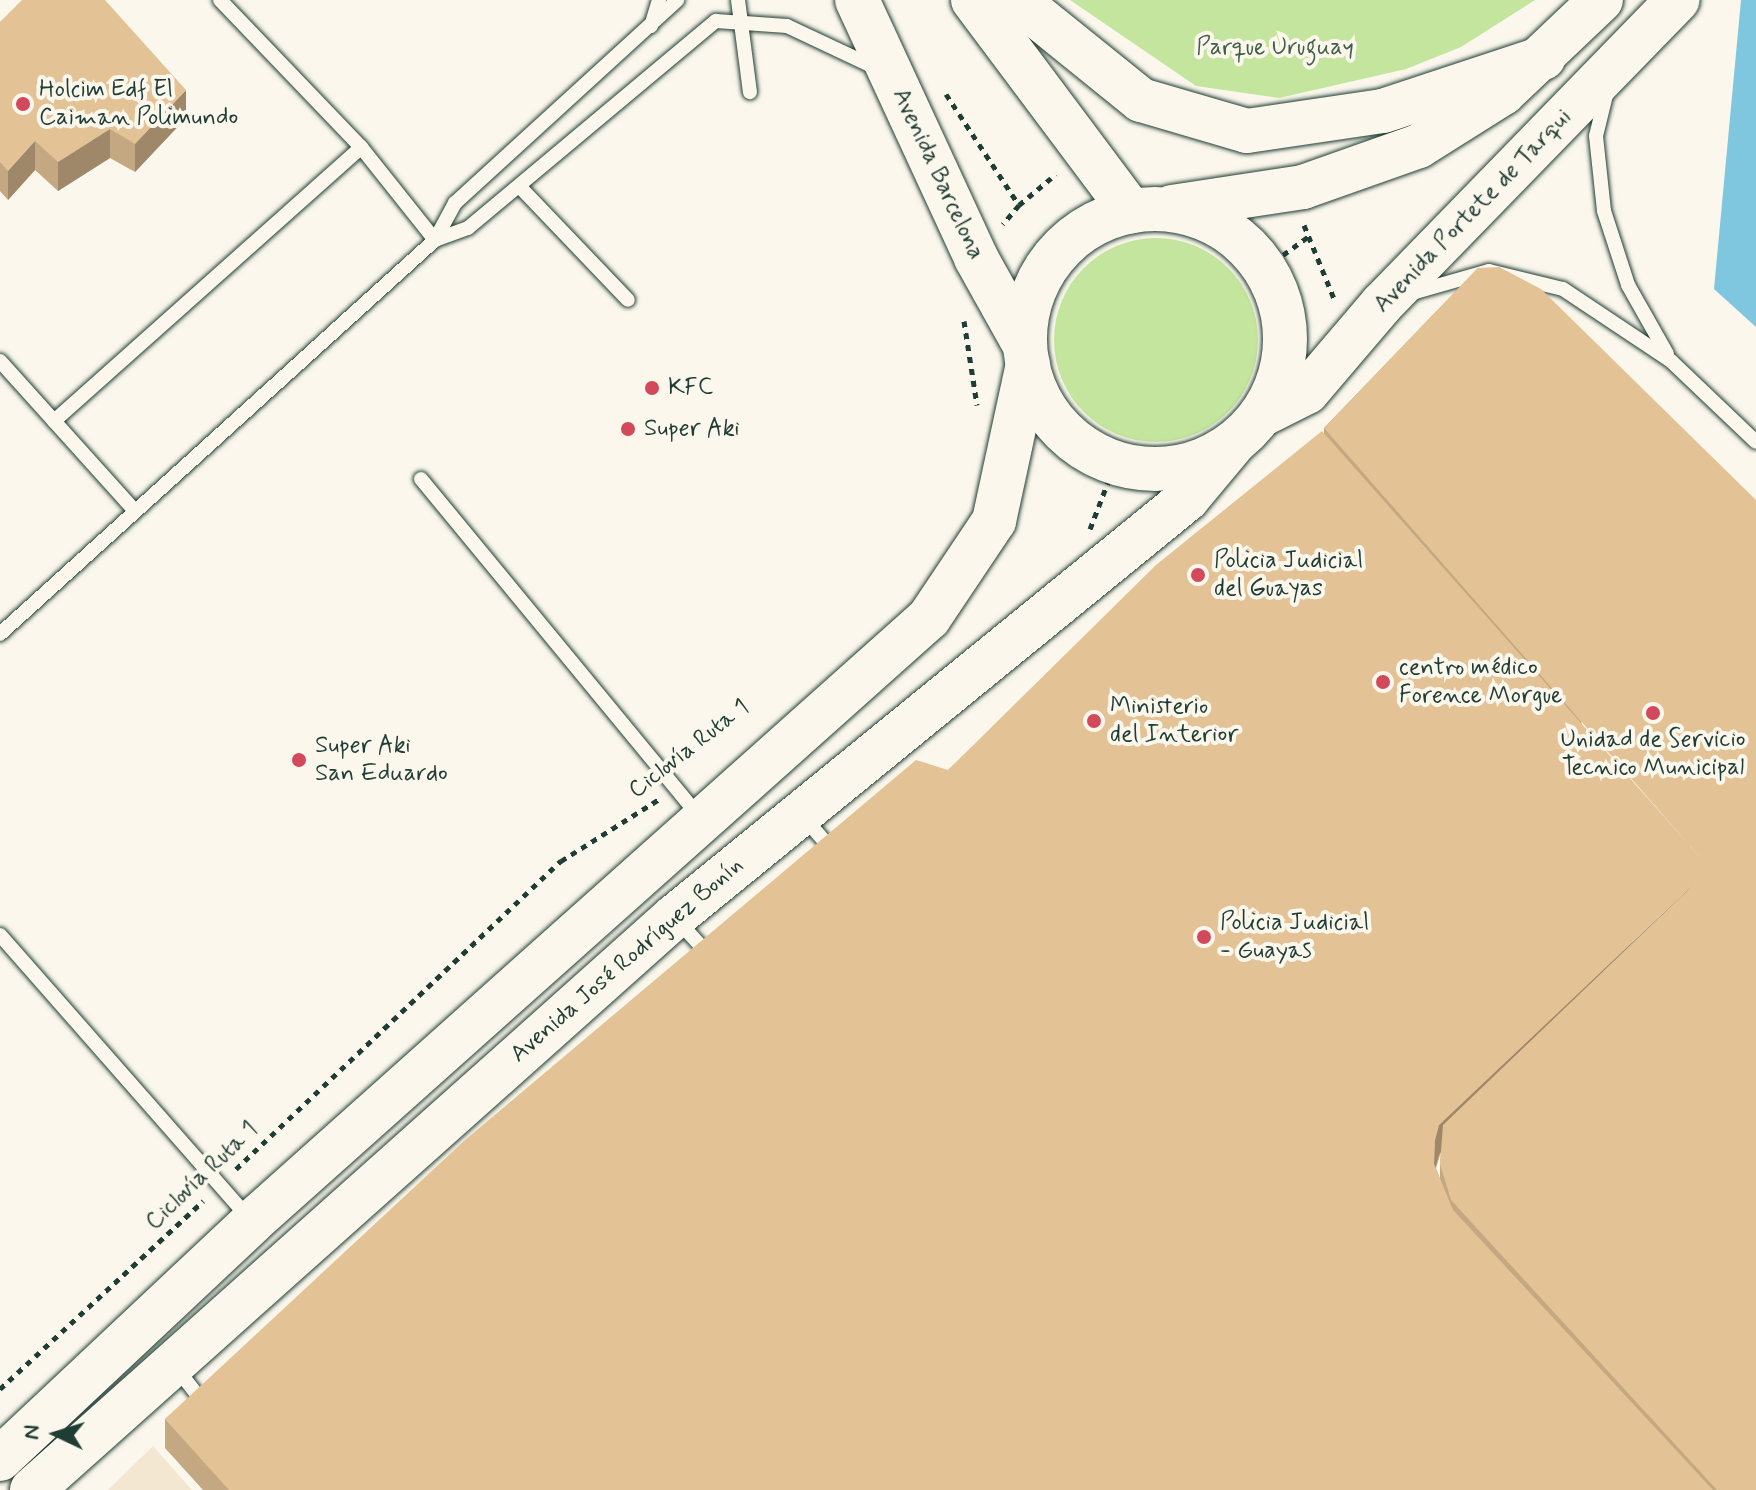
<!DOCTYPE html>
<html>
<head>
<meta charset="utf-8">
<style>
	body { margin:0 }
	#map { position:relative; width:1756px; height:1490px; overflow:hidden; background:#fbf7ec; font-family:Mynerve,sans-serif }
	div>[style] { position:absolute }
	.built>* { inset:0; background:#f4e7d2 }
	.green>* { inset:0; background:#c4e59d }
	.round { border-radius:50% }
	.water>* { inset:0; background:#7ec7df }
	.path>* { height:5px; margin-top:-2.5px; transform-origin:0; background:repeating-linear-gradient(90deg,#1f3d34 0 6px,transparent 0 12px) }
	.path>.ring { margin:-2.5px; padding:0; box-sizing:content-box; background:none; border:5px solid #1f3d34; border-radius:50% }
	.roads { filter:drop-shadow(0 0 2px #1f3d34) drop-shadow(0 0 2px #1f3d34) }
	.service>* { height:14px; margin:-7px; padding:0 7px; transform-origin:7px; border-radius:7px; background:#fbf7ec }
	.primary>* { height:44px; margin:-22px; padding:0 22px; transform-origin:22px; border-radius:22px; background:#fbf7ec }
	.primary>.ring { margin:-22px; padding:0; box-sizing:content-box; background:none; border:44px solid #fbf7ec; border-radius:50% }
	.wall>* { inset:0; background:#c3a881 }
	.shaded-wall>* { inset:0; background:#9f8869 }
	.building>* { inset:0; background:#e3c396 }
	.dots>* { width:22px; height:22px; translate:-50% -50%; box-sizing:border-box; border:4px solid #fbf7ec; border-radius:50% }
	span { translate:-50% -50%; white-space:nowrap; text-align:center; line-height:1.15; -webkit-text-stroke:8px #fbf7ec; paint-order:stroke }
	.park-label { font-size:24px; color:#405f49 }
	.poi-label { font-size:24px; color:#1f3d34 }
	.left { translate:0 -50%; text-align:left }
	.street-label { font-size:24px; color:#1f3d34 }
	.north { position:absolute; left:16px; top:1394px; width:80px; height:80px; -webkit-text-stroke:6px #fbf7ec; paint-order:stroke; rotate:274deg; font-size:22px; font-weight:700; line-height:32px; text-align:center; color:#1f3d34 }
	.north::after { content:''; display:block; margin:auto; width:28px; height:36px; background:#1f3d34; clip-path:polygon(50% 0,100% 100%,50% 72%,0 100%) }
</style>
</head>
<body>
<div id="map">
	<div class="built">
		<i style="clip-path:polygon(153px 1446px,192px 1490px,108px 1490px)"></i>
	</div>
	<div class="green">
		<i style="clip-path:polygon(1070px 0,1535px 0,1461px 47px,1406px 69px,1279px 98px,1196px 86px)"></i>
		<i class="round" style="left:1054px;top:238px;width:204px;height:204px"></i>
	</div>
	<div class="water">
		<i style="clip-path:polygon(1741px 0,1756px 0,1756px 327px,1714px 289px)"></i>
	</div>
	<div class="path">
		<i style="left:946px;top:94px;width:133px;rotate:56.7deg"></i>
		<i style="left:1019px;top:205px;width:25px;rotate:130deg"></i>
		<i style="left:1019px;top:205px;width:48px;rotate:-40deg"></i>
		<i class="ring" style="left:1040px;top:224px;width:227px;height:227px"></i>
		<i style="left:1304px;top:225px;width:82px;rotate:67.8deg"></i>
		<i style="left:1025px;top:264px;width:35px;rotate:37deg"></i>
		<i style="left:1254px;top:276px;width:68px;rotate:-36deg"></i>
		<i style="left:964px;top:321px;width:85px;rotate:81.2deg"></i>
		<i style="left:1090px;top:529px;width:84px;rotate:-69deg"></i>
		<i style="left:236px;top:1169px;width:448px;rotate:-43.5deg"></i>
		<i style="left:561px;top:861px;width:115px;rotate:-32.2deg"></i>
		<i style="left:0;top:1389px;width:277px;rotate:-42.8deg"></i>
	</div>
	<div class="roads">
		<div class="service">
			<i style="left:220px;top:0;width:204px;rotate:46.2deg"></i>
			<i style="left:361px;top:147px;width:119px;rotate:51.5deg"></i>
			<i style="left:738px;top:0;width:93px;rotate:82.6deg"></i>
			<i style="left:651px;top:26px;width:27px;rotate:-73deg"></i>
			<i style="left:1607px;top:91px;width:46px;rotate:103.7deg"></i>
			<i style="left:1596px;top:136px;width:75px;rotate:83.9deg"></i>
			<i style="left:1604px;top:211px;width:78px;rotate:72deg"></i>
			<i style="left:1628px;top:285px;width:79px;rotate:60.5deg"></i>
			<i style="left:520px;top:187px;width:156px;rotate:46.3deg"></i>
			<i style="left:435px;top:240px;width:35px;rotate:-20deg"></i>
			<i style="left:468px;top:228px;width:323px;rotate:-39.9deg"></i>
			<i style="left:716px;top:21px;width:71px;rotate:4deg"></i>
			<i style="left:787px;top:26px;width:96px;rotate:25.2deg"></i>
			<i style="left:1412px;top:293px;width:80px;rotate:-15.9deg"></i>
			<i style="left:1489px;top:271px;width:76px;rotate:13.7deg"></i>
			<i style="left:1563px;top:289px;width:130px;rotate:33.7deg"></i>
			<i style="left:1671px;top:361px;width:117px;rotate:43.6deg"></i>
			<i style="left:0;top:361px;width:200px;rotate:48deg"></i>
			<i style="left:54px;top:421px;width:411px;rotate:-41.7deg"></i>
			<i style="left:421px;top:479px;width:438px;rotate:50.5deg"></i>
			<i style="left:0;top:634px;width:587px;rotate:-42.17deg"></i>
			<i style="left:435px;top:240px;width:42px;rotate:-61.6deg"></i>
			<i style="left:455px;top:203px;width:301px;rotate:-42.4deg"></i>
			<i style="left:804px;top:818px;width:47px;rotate:48.5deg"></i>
			<i style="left:678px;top:921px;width:47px;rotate:47.6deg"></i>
			<i style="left:0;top:935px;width:379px;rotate:48.7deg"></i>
			<i style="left:177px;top:1369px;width:47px;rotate:51.9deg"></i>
		</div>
		<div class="primary">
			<i style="left:857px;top:0;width:284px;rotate:65.2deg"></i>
			<i style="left:976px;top:258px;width:98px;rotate:60.8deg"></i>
			<i style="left:973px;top:0;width:264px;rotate:53.2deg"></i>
			<i style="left:1017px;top:0;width:159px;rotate:38.9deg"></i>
			<i style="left:1141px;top:100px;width:110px;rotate:16.3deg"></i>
			<i style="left:1247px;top:131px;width:137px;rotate:-8.4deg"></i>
			<i style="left:1383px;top:111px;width:169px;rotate:-18.3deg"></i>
			<i style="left:1172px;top:207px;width:133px;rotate:-8.7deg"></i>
			<i style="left:1303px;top:187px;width:123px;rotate:-19.5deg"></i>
			<i style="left:1419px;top:146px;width:99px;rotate:-32.2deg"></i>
			<i style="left:1503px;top:93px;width:135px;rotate:-43.5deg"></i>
			<i class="ring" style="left:1025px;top:209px;width:216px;height:216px"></i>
			<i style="left:1263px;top:414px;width:49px;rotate:-26.6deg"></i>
			<i style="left:1307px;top:392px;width:116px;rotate:-49.6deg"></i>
			<i style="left:1382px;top:304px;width:424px;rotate:-45.8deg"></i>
			<i style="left:0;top:1459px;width:346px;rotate:-43.2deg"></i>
			<i style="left:252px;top:1222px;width:907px;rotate:-41.74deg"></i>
			<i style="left:929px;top:618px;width:117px;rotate:-56.2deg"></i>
			<i style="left:994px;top:521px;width:161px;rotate:-77.8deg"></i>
			<i style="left:32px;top:1490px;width:861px;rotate:-41.75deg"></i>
			<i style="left:674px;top:917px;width:662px;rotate:-39.17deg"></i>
			<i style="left:1187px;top:499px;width:70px;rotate:-50.2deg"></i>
		</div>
	</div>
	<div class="wall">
		<i style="clip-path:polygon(0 22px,186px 118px,135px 172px,110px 158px,58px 191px,35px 170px,8px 200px,0 191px)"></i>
		<i style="clip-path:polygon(evenodd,1478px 268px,1756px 1490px,203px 1490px,165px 1448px,165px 1419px,948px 770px,1324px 433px,1324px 428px,1478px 268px,1441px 1152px,1440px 1164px,1440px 1179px,1436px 1168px,1441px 1152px)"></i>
	</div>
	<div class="shaded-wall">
		<i style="clip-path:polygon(186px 90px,186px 118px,135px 172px,135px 144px)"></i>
		<i style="clip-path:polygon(110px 129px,110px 158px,58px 191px,58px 162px)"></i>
		<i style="clip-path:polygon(35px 141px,35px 170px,8px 200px,8px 171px)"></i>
		<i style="clip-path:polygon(1712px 867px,1712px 896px,1439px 1154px,1435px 1169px,1434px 1164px,1435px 1140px,1439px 1125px)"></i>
	</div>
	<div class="building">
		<i style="clip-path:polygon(22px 0,105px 0,186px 90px,135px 144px,110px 129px,58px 162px,35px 141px,8px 171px,0 162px,0 22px)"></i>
		<i style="clip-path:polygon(1499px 267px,1541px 289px,1756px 500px,1756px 1490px,1717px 1490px,1451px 1200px,1440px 1164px,1443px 1125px,1712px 867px,1439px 1125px,1435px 1140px,1434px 1164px,1453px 1210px,1713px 1490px,229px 1490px,165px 1419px,465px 1140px,916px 760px,948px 770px,1156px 565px,1322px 431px,1706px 864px,1324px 428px,1478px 268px)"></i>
	</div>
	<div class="dots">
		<i style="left:23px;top:104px;background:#d1495b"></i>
		<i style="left:652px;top:388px;background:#d1495b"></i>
		<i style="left:628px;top:429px;background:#d1495b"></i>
		<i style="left:1198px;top:575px;background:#d1495b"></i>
		<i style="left:1383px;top:682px;background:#d1495b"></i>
		<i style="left:1653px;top:713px;background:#d1495b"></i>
		<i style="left:1094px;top:721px;background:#d1495b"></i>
		<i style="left:299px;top:760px;background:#d1495b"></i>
		<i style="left:1204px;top:937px;background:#d1495b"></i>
	</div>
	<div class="park-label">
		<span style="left:1275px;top:48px">Parque Uruguay</span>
	</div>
	<div class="poi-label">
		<span class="left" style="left:39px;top:104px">Holcim Edf El<br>Caiman Polimundo</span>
		<span class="left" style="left:668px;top:388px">KFC</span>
		<span class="left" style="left:644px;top:429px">Super Aki</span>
		<span class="left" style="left:1214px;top:575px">Policia Judicial<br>del Guayas</span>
		<span class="left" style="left:1399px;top:682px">centro médico<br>Forence Morgue</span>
		<span class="left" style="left:1110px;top:721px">Ministerio<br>del Interior</span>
		<span style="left:1653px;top:754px">Unidad de Servicio<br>Tecnico Municipal</span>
		<span class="left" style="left:315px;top:760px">Super Aki<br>San Eduardo</span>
		<span class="left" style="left:1220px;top:937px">Policia Judicial<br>- Guayas</span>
	</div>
	<div class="street-label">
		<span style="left:938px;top:174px;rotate:65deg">Avenida Barcelona</span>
		<span style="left:1473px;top:211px;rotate:-46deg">Avenida Portete de Tarqui</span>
		<span style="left:689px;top:749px;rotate:-38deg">Ciclovía Ruta 1</span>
		<span style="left:627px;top:960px;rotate:-41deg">Avenida José Rodríguez Bonín</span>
		<span style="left:202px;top:1176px;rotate:-44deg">Ciclovía Ruta 1</span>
	</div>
	<div class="north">N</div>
</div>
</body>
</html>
